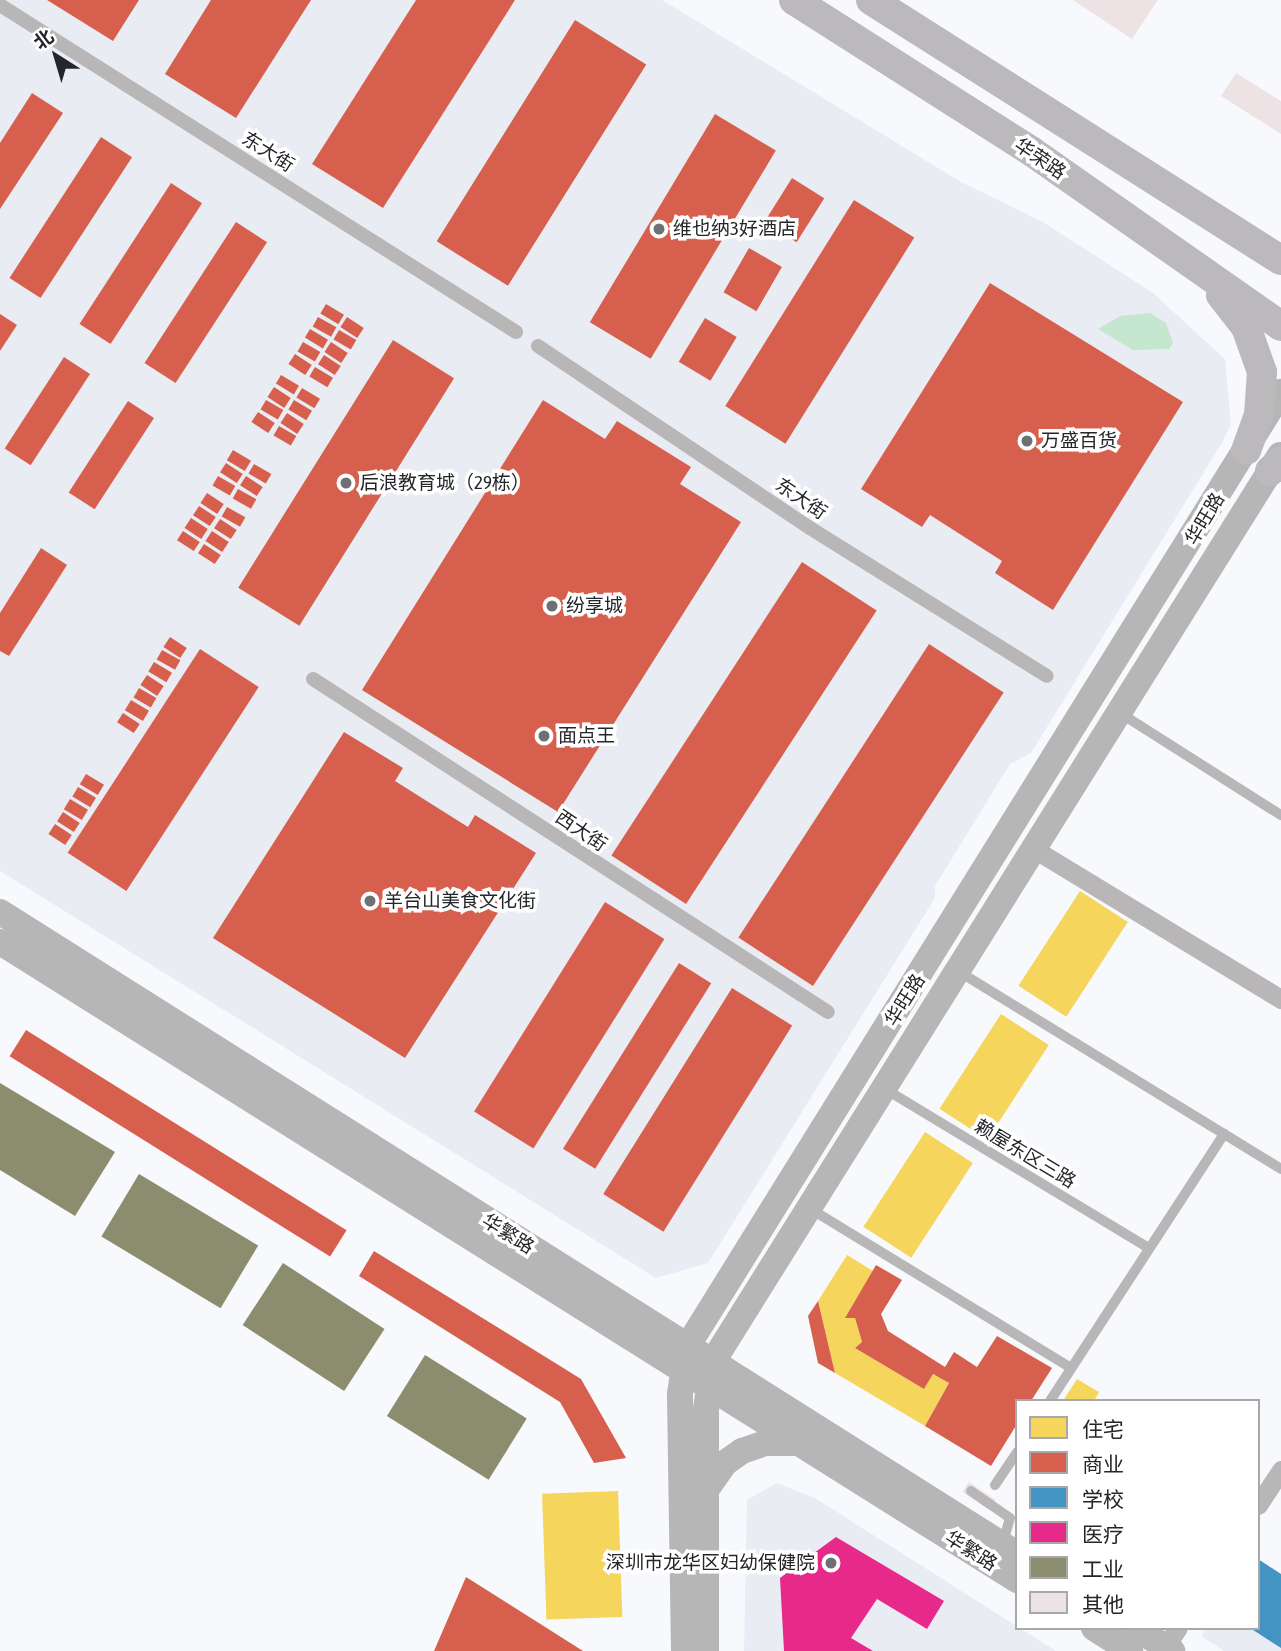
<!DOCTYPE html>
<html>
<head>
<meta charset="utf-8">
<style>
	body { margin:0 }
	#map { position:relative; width:1281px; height:1651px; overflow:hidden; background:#f8f9fc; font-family:"Asap Condensed","Noto Sans SC",sans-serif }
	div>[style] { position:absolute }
	.built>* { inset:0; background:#eaecf4 }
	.green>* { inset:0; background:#c5e7d0 }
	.homes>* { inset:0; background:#f6d55c; transform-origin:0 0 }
	.shops>* { inset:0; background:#d6604d; transform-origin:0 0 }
	.schools>* { inset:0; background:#4393c3 }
	.health>* { inset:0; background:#e7298a }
	.industry>* { inset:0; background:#8c8c6e; transform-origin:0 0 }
	.building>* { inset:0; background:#ede3e4; transform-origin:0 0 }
	.service>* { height:10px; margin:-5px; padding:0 5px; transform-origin:5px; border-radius:5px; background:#b8b6b7 }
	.pedestrian>* { height:14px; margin:-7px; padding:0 7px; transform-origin:7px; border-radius:7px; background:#b8b6b7 }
	.minor>* { height:19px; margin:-9.5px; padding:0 9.5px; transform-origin:9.5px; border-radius:9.5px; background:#b8b6b7 }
	.secondary>* { height:26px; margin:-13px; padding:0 13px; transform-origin:13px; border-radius:13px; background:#b7b6b6 }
	.primary>* { height:30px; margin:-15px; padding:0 15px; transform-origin:15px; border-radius:15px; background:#bbb9bb }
	.dots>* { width:19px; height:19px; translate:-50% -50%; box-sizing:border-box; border:4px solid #fff; border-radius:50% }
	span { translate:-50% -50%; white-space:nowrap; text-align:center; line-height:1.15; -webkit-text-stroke:7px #fff; paint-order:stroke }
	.street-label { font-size:19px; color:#25262a }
	.poi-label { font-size:19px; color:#25262a }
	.left { translate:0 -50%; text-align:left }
	.right { translate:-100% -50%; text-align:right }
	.legend { position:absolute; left:1015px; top:1399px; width:245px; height:231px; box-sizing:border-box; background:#fff; border:2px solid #a8a8aa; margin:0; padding:9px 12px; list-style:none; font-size:21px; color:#25262a }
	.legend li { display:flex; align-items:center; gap:14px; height:35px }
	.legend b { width:35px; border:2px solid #a8a8aa }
	.north { position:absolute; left:21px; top:21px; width:70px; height:70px; -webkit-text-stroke:5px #fff; paint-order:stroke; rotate:323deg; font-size:19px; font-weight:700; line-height:28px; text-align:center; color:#25262a }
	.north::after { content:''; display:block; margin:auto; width:24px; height:32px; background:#25262a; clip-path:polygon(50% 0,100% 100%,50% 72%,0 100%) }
</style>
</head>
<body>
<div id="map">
	<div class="built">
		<i style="clip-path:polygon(0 0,662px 0,961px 182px,1043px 222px,1153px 293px,1225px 359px,1231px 424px,1223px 441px,1031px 753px,1010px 764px,935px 886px,935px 898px,708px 1263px,656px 1278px,0 871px)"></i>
		<i style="clip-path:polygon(777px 1483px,815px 1498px,1056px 1651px,744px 1651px,747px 1500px)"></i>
		<i style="clip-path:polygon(1281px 1574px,1281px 1651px,1224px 1651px,1201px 1636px,1206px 1628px,1258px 1628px)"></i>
	</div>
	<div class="green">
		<i style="clip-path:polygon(1150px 313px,1166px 323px,1173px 343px,1169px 349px,1133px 350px,1098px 329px,1120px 316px)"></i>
	</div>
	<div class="homes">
		<i style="left:1080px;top:891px;width:57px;height:113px;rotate:33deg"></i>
		<i style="left:1001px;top:1014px;width:57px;height:113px;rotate:33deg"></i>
		<i style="left:925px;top:1132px;width:57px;height:113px;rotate:33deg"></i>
		<i style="clip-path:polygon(847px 1255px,873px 1271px,845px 1318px,855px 1318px,862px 1342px,855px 1348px,924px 1389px,933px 1374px,949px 1383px,925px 1426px,835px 1373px,818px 1301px)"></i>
		<i style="clip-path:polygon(1077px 1379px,1099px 1392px,1094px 1401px,1063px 1401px)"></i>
		<i style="left:618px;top:1491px;width:126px;height:76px;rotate:88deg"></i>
	</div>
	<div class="shops">
		<i style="clip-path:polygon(47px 0,139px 0,113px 41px)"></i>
		<i style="clip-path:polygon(211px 0,311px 0,236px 118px,165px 74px)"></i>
		<i style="clip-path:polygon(416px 0,515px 0,383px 208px,312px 164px)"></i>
		<i style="left:575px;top:20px;width:84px;height:261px;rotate:32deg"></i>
		<i style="clip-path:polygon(32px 93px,63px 113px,0 209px,0 143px)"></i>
		<i style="left:715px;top:114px;width:71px;height:243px;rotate:31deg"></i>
		<i style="left:101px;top:137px;width:37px;height:168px;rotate:33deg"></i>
		<i style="left:792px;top:178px;width:38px;height:52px;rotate:32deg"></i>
		<i style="left:171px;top:183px;width:37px;height:168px;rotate:33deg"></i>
		<i style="left:854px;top:200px;width:71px;height:243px;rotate:32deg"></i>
		<i style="left:236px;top:222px;width:37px;height:168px;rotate:33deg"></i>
		<i style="left:749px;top:248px;width:38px;height:51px;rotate:30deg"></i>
		<i style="clip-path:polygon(990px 283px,1183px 402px,1053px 610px,995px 573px,1002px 561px,930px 515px,922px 527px,861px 489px)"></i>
		<i style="left:326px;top:304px;width:21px;height:11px;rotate:31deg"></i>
		<i style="clip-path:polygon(0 314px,17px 325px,0 351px)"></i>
		<i style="left:318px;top:317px;width:21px;height:11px;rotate:29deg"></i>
		<i style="left:347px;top:317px;width:20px;height:12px;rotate:33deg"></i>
		<i style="left:705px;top:318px;width:37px;height:51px;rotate:31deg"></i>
		<i style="left:310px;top:329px;width:21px;height:10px;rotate:31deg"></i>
		<i style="left:339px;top:330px;width:20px;height:11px;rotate:30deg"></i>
		<i style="left:393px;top:340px;width:72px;height:292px;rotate:32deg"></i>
		<i style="left:303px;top:342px;width:20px;height:11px;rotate:30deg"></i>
		<i style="left:331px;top:342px;width:20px;height:12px;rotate:33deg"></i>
		<i style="left:295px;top:354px;width:20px;height:12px;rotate:33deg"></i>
		<i style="left:324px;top:355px;width:20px;height:11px;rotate:33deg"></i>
		<i style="left:64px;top:357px;width:31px;height:109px;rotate:33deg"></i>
		<i style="left:315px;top:367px;width:21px;height:11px;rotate:31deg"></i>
		<i style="left:281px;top:375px;width:21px;height:10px;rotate:31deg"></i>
		<i style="left:274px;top:387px;width:20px;height:12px;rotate:33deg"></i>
		<i style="left:302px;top:388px;width:21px;height:11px;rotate:31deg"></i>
		<i style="left:266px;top:400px;width:20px;height:11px;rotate:30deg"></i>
		<i style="left:294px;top:400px;width:21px;height:11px;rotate:31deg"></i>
		<i style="clip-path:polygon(543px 400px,605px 439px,617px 421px,691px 467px,680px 484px,741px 522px,558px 812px,362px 690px)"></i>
		<i style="left:128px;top:401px;width:31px;height:109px;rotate:33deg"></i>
		<i style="left:258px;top:412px;width:20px;height:12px;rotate:33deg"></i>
		<i style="left:287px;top:413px;width:20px;height:12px;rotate:33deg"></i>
		<i style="left:279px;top:426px;width:20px;height:11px;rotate:30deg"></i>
		<i style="left:233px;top:450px;width:21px;height:12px;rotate:31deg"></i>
		<i style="left:226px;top:463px;width:20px;height:11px;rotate:33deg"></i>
		<i style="left:254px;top:464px;width:20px;height:11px;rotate:30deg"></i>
		<i style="left:218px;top:476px;width:20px;height:11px;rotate:30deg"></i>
		<i style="left:246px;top:476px;width:20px;height:11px;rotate:33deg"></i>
		<i style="left:238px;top:489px;width:21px;height:11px;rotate:29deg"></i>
		<i style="left:207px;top:493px;width:20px;height:12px;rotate:33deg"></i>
		<i style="left:199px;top:506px;width:20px;height:11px;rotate:33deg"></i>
		<i style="left:227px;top:507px;width:21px;height:11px;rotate:29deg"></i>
		<i style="left:191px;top:518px;width:20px;height:12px;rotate:33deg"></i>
		<i style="left:220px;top:519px;width:20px;height:11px;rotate:33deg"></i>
		<i style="left:183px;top:531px;width:20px;height:11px;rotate:33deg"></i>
		<i style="left:212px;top:531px;width:20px;height:12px;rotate:33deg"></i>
		<i style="left:204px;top:544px;width:20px;height:11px;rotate:33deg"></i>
		<i style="clip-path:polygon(41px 548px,67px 565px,9px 656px,0 651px,0 613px)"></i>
		<i style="left:802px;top:562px;width:89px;height:350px;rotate:33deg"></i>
		<i style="left:170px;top:637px;width:20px;height:12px;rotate:33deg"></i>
		<i style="left:929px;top:644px;width:89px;height:350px;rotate:33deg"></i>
		<i style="left:200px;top:649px;width:70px;height:243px;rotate:33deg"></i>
		<i style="left:162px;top:650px;width:21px;height:11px;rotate:29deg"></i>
		<i style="left:154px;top:662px;width:21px;height:11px;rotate:31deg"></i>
		<i style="left:147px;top:675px;width:20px;height:12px;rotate:33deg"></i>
		<i style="left:139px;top:688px;width:20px;height:11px;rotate:30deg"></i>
		<i style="left:131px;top:700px;width:21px;height:12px;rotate:31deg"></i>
		<i style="left:123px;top:713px;width:20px;height:11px;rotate:33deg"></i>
		<i style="clip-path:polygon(344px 732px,403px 768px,395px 781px,468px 827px,475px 815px,536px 853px,405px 1058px,213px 938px)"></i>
		<i style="left:86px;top:774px;width:21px;height:12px;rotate:31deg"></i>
		<i style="left:78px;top:787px;width:21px;height:11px;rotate:31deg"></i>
		<i style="left:70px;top:799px;width:21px;height:12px;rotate:31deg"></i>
		<i style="left:63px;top:812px;width:20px;height:11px;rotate:33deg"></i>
		<i style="left:55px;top:824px;width:20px;height:12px;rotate:33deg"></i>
		<i style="left:605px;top:902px;width:70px;height:247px;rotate:32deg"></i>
		<i style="left:679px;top:963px;width:38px;height:219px;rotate:32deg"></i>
		<i style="left:732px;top:988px;width:71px;height:243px;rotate:32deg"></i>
		<i style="left:26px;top:1030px;width:378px;height:31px;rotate:32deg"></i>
		<i style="clip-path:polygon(374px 1251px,581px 1379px,626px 1458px,594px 1463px,560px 1402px,359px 1276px)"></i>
		<i style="clip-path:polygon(876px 1265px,902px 1280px,881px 1314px,888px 1331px,945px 1367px,954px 1352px,977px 1367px,997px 1336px,1052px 1368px,1031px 1401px,1017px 1401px,1017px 1424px,991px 1466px,925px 1426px,949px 1383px,933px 1374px,924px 1389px,855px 1348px,862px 1342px,855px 1318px,845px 1318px)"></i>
		<i style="clip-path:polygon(818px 1301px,835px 1373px,818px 1363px,808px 1316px)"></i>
		<i style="clip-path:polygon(466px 1577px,583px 1651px,434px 1651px)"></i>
	</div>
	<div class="schools">
		<i style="clip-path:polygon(1258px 1559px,1281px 1574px,1281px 1648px,1250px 1628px,1258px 1628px)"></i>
	</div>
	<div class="health">
		<i style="clip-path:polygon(836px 1537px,944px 1601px,927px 1629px,877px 1599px,851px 1638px,873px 1651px,784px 1651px,780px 1578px)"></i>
	</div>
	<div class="industry">
		<i style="clip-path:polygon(0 1083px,115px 1152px,75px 1216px,0 1170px)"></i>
		<i style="left:139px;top:1174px;width:139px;height:73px;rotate:31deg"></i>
		<i style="left:283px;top:1263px;width:121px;height:74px;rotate:33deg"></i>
		<i style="left:425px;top:1355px;width:120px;height:72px;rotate:32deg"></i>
	</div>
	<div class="building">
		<i style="clip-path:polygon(1073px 0,1158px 0,1132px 39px)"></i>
		<i style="clip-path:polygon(1236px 73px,1281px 101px,1281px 134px,1221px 96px)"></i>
		<i style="left:969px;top:1482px;width:32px;height:12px;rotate:34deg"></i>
	</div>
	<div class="service">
		<i style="left:1120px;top:713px;width:191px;rotate:32.4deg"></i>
		<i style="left:958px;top:971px;width:379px;rotate:31.5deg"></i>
		<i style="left:885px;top:1089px;width:308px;rotate:31.1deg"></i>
		<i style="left:809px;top:1208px;width:307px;rotate:31.4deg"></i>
		<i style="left:1050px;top:1401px;width:319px;rotate:-56.9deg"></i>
		<i style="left:995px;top:1485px;width:40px;rotate:-56deg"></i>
		<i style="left:971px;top:1491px;width:47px;rotate:34.7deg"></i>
		<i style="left:1010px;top:1518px;width:25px;rotate:106deg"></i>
	</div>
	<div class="pedestrian">
		<i style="left:0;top:5px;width:611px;rotate:32.36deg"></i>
		<i style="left:538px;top:346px;width:327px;rotate:33.8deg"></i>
		<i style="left:810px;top:528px;width:279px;rotate:32deg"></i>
		<i style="left:313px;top:679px;width:613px;rotate:32.89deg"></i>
	</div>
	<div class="minor">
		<i style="left:1034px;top:849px;width:289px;rotate:31.3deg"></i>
		<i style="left:1258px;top:1505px;width:42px;rotate:-56.7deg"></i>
		<i style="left:1165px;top:1647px;width:23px;rotate:-56deg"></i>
	</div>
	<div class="secondary">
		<i style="left:0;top:912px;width:1203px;rotate:32.26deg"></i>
		<i style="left:0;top:942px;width:1201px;rotate:32.1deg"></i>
		<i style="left:706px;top:1490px;width:33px;rotate:-55deg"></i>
		<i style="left:725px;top:1463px;width:21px;rotate:-35deg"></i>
		<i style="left:742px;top:1451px;width:24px;rotate:-19deg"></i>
		<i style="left:765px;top:1443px;width:33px"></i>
		<i style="left:1094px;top:1628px;width:43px;rotate:32.6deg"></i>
		<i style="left:1135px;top:1628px;width:44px;rotate:31.9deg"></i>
		<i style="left:684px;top:1651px;width:257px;rotate:-90.9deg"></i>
		<i style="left:680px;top:1394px;width:48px;rotate:-81.5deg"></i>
		<i style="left:687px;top:1347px;width:1125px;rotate:-58.12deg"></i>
		<i style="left:706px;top:1651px;width:241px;rotate:-90deg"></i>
		<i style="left:706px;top:1410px;width:47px;rotate:-82.7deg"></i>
		<i style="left:712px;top:1363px;width:1071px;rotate:-57.97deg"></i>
	</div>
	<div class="primary">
		<i style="left:794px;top:0;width:281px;rotate:32.5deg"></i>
		<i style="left:1031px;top:151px;width:305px;rotate:35deg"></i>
		<i style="left:871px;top:0;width:485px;rotate:32.4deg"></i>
		<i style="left:1221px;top:295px;width:41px;rotate:52deg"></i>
		<i style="left:1246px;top:327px;width:48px;rotate:70.4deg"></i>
		<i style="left:1262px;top:372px;width:43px;rotate:94deg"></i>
		<i style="left:1259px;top:415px;width:37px;rotate:110deg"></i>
		<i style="left:1270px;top:471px;width:15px;rotate:-42deg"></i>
	</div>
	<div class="dots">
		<i style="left:659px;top:229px;background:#6f7074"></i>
		<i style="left:1027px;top:441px;background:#6f7074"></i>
		<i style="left:346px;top:483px;background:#6f7074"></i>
		<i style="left:552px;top:606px;background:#6f7074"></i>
		<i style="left:544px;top:736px;background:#6f7074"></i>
		<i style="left:370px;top:901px;background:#6f7074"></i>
		<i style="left:831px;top:1563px;background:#6f7074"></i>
	</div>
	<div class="street-label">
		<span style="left:268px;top:152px;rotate:32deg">东大街</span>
		<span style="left:1040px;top:159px;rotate:34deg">华荣路</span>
		<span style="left:801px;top:499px;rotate:34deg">东大街</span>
		<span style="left:1205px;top:519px;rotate:-59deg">华旺路</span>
		<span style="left:581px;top:831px;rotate:34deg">西大街</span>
		<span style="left:905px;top:1000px;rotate:-58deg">华旺路</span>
		<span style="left:1025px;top:1154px;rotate:31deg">赖屋东区三路</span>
		<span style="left:508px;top:1234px;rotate:32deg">华繁路</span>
		<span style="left:971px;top:1551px;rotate:32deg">华繁路</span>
	</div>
	<div class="poi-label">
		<span class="left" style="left:673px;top:229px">维也纳3好酒店</span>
		<span class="left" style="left:1041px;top:441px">万盛百货</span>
		<span class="left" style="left:360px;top:483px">后浪教育城（29栋）</span>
		<span class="left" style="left:566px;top:606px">纷享城</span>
		<span class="left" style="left:558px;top:736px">面点王</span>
		<span class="left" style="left:384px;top:901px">羊台山美食文化街</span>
		<span class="right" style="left:815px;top:1563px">深圳市龙华区妇幼保健院</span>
	</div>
	<ul class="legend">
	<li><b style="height:19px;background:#f6d55c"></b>住宅</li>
	<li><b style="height:19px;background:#d6604d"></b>商业</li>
	<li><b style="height:19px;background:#4393c3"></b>学校</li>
	<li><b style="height:19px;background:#e7298a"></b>医疗</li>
	<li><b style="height:19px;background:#8c8c6e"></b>工业</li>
	<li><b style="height:19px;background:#ede3e4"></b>其他</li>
	</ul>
	<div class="north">北</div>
</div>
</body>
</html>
